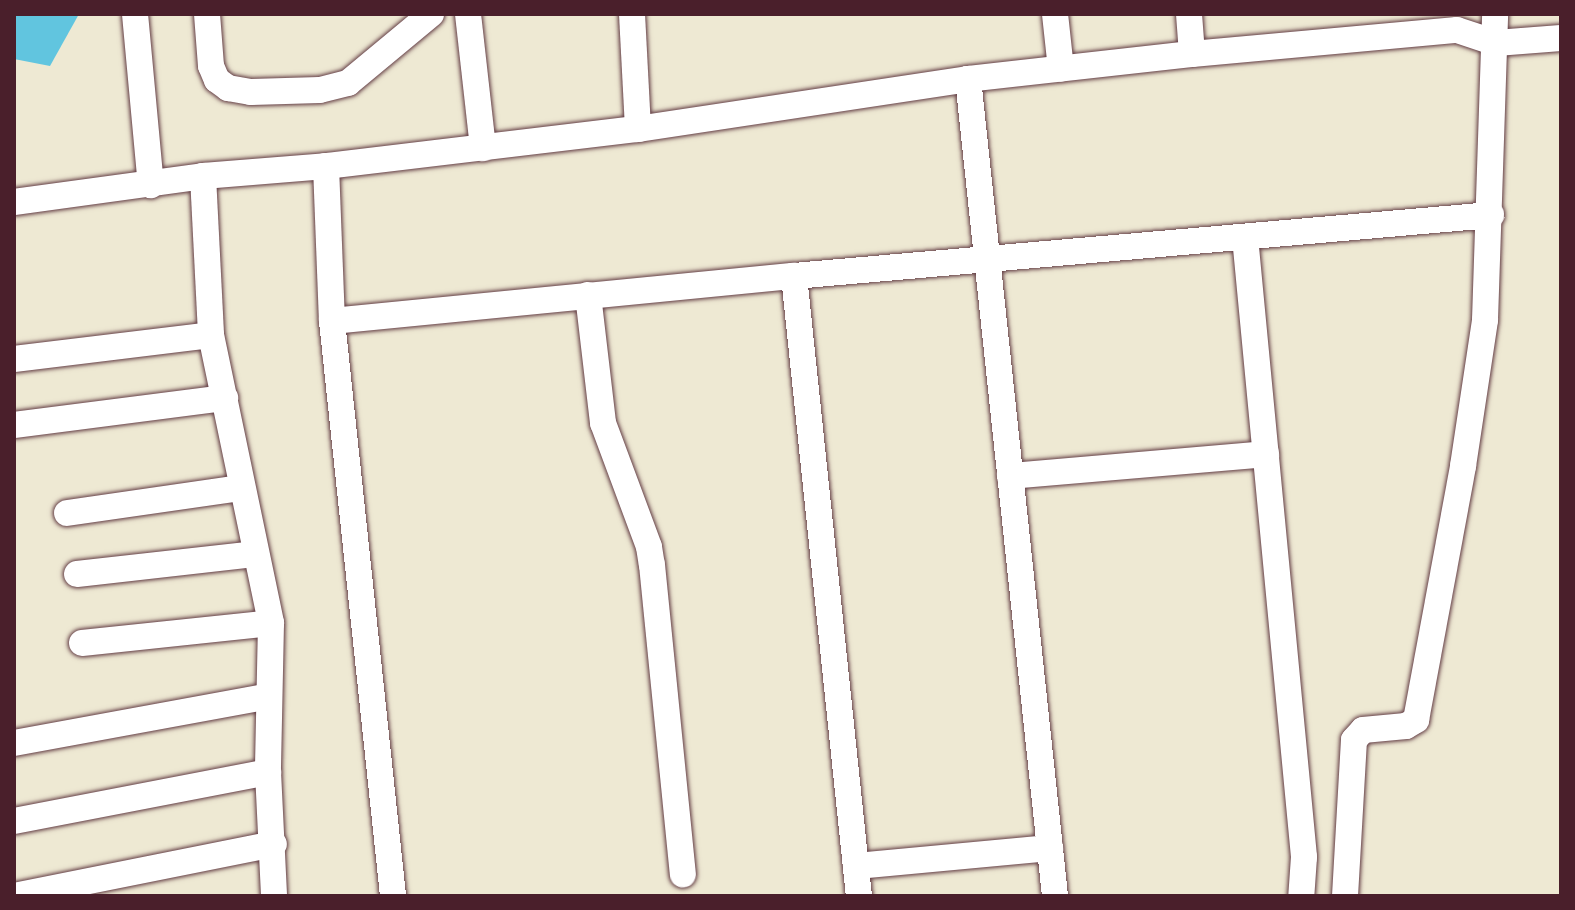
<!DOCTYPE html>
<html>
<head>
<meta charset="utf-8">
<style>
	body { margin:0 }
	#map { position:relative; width:1575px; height:910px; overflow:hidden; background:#eee9d3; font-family:Itim,sans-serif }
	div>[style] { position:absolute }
	.water>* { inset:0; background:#61c5df }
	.roads { filter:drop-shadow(0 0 2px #633d44) drop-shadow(0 0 2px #633d44) }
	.minor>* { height:26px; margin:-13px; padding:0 13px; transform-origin:13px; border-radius:13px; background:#fff }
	span { translate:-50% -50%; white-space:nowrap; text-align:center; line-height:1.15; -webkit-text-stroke:6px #f6f6f2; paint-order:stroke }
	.frame { position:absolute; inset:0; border:16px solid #4a1f2b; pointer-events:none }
</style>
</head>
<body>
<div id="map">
	<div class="water">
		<i style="clip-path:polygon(14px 14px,79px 14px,50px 66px,14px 59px)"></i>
	</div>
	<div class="roads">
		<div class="minor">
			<i style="left:135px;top:14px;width:172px;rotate:84.7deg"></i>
			<i style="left:207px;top:14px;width:52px;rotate:85.6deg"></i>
			<i style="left:211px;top:66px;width:15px;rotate:67deg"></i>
			<i style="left:217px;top:80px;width:14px;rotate:36deg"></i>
			<i style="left:228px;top:88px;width:23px;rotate:10deg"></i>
			<i style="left:251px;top:92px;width:69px;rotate:-1.7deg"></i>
			<i style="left:320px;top:90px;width:29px;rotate:-14deg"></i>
			<i style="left:348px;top:83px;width:108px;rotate:-39.7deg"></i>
			<i style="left:468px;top:14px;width:135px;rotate:83.6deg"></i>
			<i style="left:632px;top:14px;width:115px;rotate:87deg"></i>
			<i style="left:1055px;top:14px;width:55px;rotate:83.8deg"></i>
			<i style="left:1189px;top:14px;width:40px;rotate:85.7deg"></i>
			<i style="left:968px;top:79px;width:822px;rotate:83.92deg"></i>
			<i style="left:326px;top:166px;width:155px;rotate:87.8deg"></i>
			<i style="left:332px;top:321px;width:578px;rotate:83.94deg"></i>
			<i style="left:203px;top:176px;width:159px;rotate:87.1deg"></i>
			<i style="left:211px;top:335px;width:294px;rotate:78.2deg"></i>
			<i style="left:271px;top:623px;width:149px;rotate:91.2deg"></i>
			<i style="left:268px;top:772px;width:124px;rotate:87.2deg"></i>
			<i style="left:14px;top:202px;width:191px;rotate:-7.8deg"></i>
			<i style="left:203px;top:176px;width:123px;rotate:-4.6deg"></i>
			<i style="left:326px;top:166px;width:314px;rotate:-6.8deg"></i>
			<i style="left:638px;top:129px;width:334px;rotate:-8.6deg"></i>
			<i style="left:968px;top:79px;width:225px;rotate:-6.4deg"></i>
			<i style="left:1192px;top:54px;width:266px;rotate:-5.2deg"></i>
			<i style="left:1457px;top:30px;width:41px;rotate:18.4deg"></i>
			<i style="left:1496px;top:43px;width:65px;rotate:-4.4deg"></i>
			<i style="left:1245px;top:237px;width:623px;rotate:84.56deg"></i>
			<i style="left:1304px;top:857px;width:39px;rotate:94deg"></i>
			<i style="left:794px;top:276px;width:700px;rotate:-5deg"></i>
			<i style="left:588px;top:295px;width:129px;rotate:83.3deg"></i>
			<i style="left:603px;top:423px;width:132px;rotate:69.6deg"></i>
			<i style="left:649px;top:547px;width:18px;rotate:81deg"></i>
			<i style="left:652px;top:565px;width:311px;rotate:84.3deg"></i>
			<i style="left:332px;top:321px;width:464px;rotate:-5.6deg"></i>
			<i style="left:794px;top:276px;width:623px;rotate:84.02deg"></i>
			<i style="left:14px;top:359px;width:198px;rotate:-6.9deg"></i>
			<i style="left:14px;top:425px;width:213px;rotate:-7.3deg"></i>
			<i style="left:1010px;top:476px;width:257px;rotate:-4.9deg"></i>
			<i style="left:67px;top:513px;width:176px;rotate:-8.2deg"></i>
			<i style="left:77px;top:574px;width:178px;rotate:-6.4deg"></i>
			<i style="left:82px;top:643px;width:190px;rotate:-6deg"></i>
			<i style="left:14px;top:743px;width:259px;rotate:-10.4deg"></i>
			<i style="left:14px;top:821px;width:259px;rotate:-10.9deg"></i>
			<i style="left:856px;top:866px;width:195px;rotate:-5.3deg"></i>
			<i style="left:14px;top:896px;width:265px;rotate:-11.3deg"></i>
			<i style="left:1345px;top:896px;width:156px;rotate:-86.7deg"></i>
			<i style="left:1354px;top:740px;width:13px;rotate:-48deg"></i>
			<i style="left:1363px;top:730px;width:43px;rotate:-5.3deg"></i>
			<i style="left:1406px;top:726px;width:12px;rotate:-31deg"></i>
			<i style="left:1416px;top:720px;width:258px;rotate:-79.5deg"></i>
			<i style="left:1463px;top:466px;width:148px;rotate:-81.4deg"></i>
			<i style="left:1485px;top:320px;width:306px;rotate:-88.1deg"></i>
		</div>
	</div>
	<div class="frame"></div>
</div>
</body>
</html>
